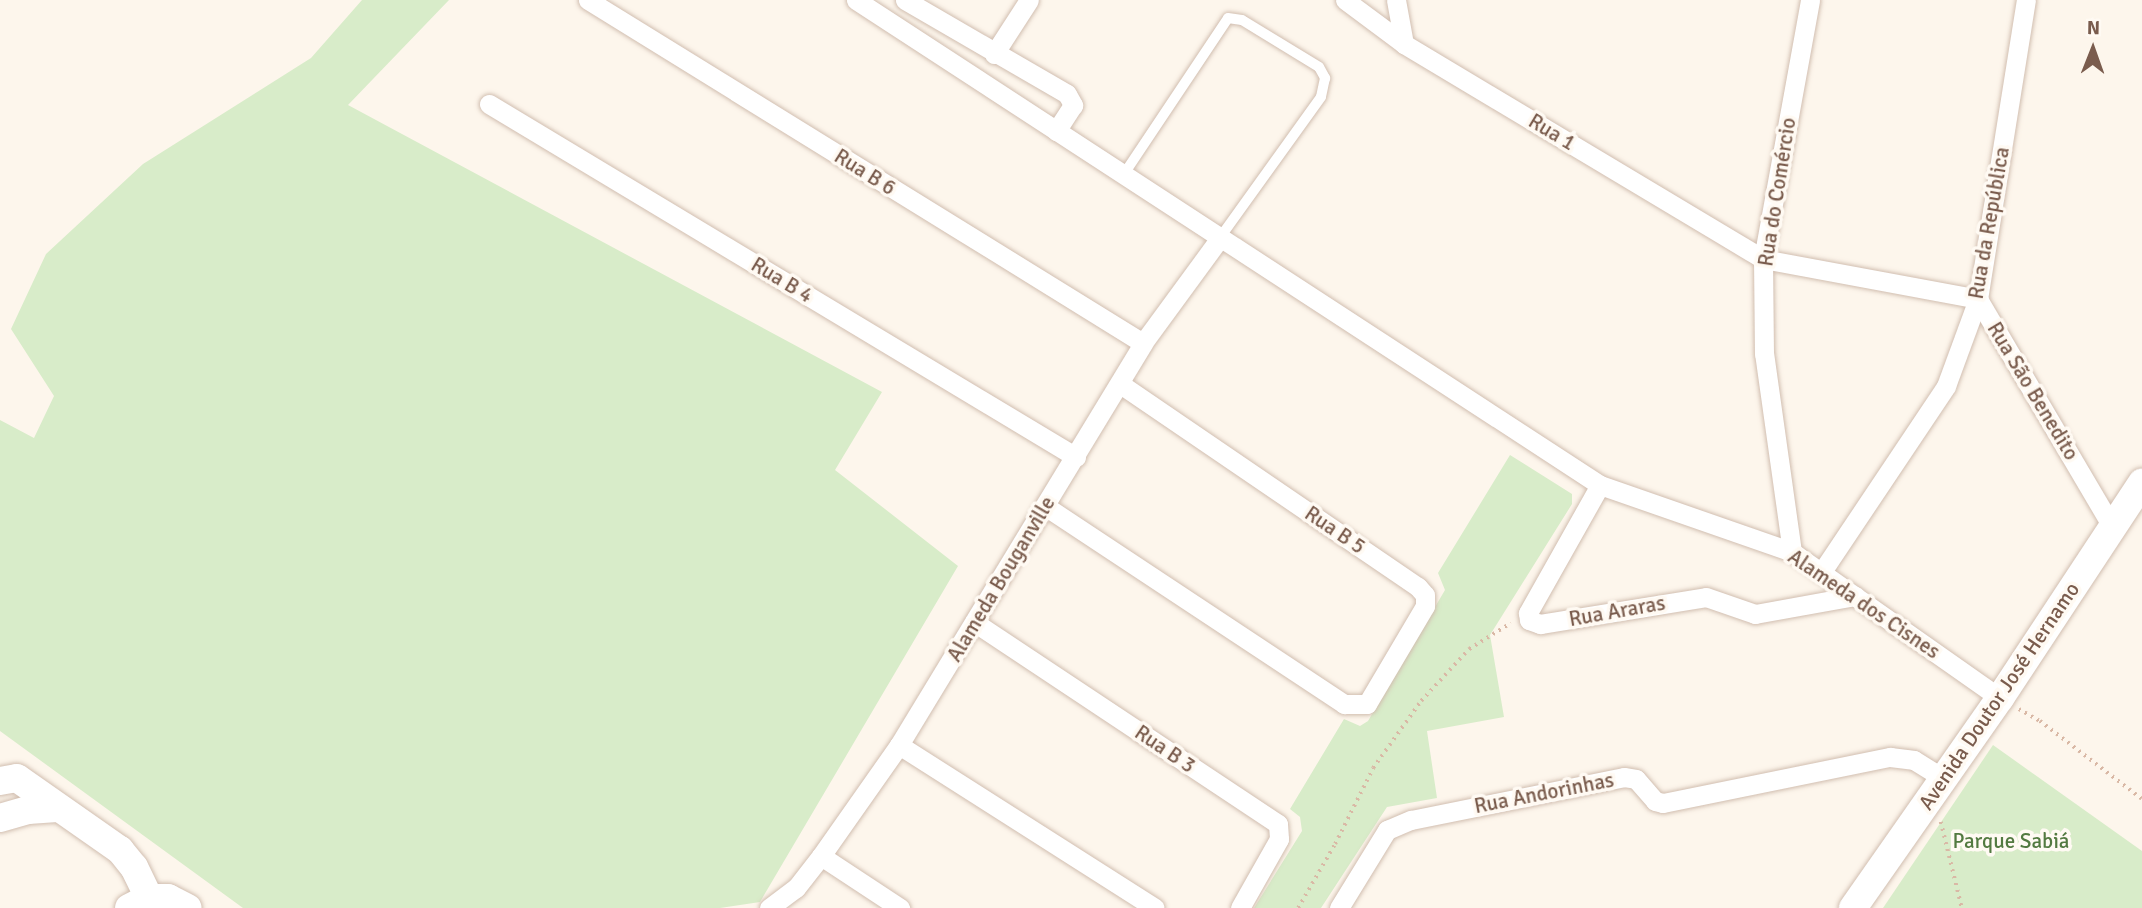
<!DOCTYPE html>
<html>
<head>
<meta charset="utf-8">
<style>
	body { margin:0 }
	#map { position:relative; width:2142px; height:908px; overflow:hidden; background:#fdf6ec; font-family:Signika,sans-serif }
	div>[style] { position:absolute }
	.green>* { inset:0; background:#d8ecc9 }
	.path>* { height:3.5px; margin-top:-1.75px; transform-origin:0; background:repeating-linear-gradient(90deg,#d9b8a5 0 2px,transparent 0 7px) }
	.roads { filter:drop-shadow(0 0 2px #d1beb0) drop-shadow(0 0 2px #d1beb0) }
	.lane>* { height:10px; margin:-5px; padding:0 5px; transform-origin:5px; border-radius:5px; background:#fff }
	.street>* { height:19px; margin:-9.5px; padding:0 9.5px; transform-origin:9.5px; border-radius:9.5px; background:#fff }
	.secondary>* { height:28px; margin:-14px; padding:0 14px; transform-origin:14px; border-radius:14px; background:#fff }
	span { translate:-50% -50%; white-space:nowrap; text-align:center; line-height:1.15; -webkit-text-stroke:7px #fffaf3; paint-order:stroke }
	.street-label { font-size:21px; color:#7a5c4d }
	.park-label { font-size:21px; color:#537a41 }
	.north { position:absolute; left:2058px; top:14px; width:70px; height:70px; -webkit-text-stroke:5px #fffaf3; paint-order:stroke; rotate:1deg; font-size:19px; font-weight:700; line-height:28px; text-align:center; color:#7a5c4d }
	.north::after { content:''; display:block; margin:auto; width:24px; height:32px; background:#7a5c4d; clip-path:polygon(50% 0,100% 100%,50% 72%,0 100%) }
</style>
</head>
<body>
<div id="map">
	<div class="green">
		<i style="clip-path:polygon(362px 0,449px 0,348px 105px,882px 392px,835px 470px,958px 566px,760px 902px,720px 908px,243px 908px,0 731px,0 420px,34px 438px,54px 396px,11px 329px,46px 254px,143px 164px,311px 58px)"></i>
		<i style="clip-path:polygon(1510px 455px,1572px 494px,1572px 504px,1490px 635px,1504px 717px,1427px 731px,1437px 798px,1387px 807px,1321px 908px,1254px 908px,1302px 831px,1300px 817px,1290px 809px,1344px 719px,1360px 726px,1368px 721px,1445px 590px,1438px 573px)"></i>
		<i style="clip-path:polygon(1993px 745px,2142px 851px,2142px 908px,1883px 908px)"></i>
	</div>
	<div class="path">
		<i style="left:2019px;top:709px;width:24px;rotate:30deg"></i>
		<i style="left:2040px;top:721px;width:128px;rotate:37.4deg"></i>
		<i style="left:1941px;top:822px;width:89px;rotate:76.3deg"></i>
		<i style="left:1298px;top:908px;width:74px;rotate:-60deg"></i>
		<i style="left:1335px;top:844px;width:85px;rotate:-63.4deg"></i>
		<i style="left:1373px;top:768px;width:82px;rotate:-54.4deg"></i>
		<i style="left:1421px;top:701px;width:71px;rotate:-47.3deg"></i>
		<i style="left:1469px;top:649px;width:49px;rotate:-31.8deg"></i>
	</div>
	<div class="roads">
		<div class="lane">
			<i style="left:1124px;top:174px;width:187px;rotate:-56.3deg"></i>
			<i style="left:1228px;top:18px;width:14px;rotate:8deg"></i>
			<i style="left:1242px;top:20px;width:90px;rotate:31.4deg"></i>
			<i style="left:1319px;top:67px;width:13px;rotate:61deg"></i>
			<i style="left:1325px;top:78px;width:19px;rotate:102deg"></i>
			<i style="left:1321px;top:97px;width:175px;rotate:125.7deg"></i>
		</div>
		<div class="street">
			<i style="left:588px;top:0;width:652px;rotate:31.72deg"></i>
			<i style="left:856px;top:0;width:888px;rotate:33.1deg"></i>
			<i style="left:1600px;top:485px;width:203px;rotate:19.2deg"></i>
			<i style="left:1792px;top:552px;width:254px;rotate:35.1deg"></i>
			<i style="left:905px;top:0;width:187px;rotate:30.1deg"></i>
			<i style="left:1067px;top:94px;width:13px;rotate:61deg"></i>
			<i style="left:1073px;top:105px;width:31px;rotate:123deg"></i>
			<i style="left:1345px;top:0;width:74px;rotate:36.7deg"></i>
			<i style="left:1404px;top:44px;width:418px;rotate:30.9deg"></i>
			<i style="left:1763px;top:259px;width:219px;rotate:10.5deg"></i>
			<i style="left:1978px;top:299px;width:266px;rotate:59.5deg"></i>
			<i style="left:1396px;top:0;width:45px;rotate:79.7deg"></i>
			<i style="left:994px;top:54px;width:64px;rotate:-57.1deg"></i>
			<i style="left:489px;top:104px;width:685px;rotate:31.02deg"></i>
			<i style="left:1600px;top:485px;width:147px;rotate:119.4deg"></i>
			<i style="left:1528px;top:613px;width:7px;rotate:82deg"></i>
			<i style="left:1529px;top:620px;width:12px;rotate:20deg"></i>
			<i style="left:1540px;top:624px;width:168px;rotate:-9.2deg"></i>
			<i style="left:1706px;top:597px;width:52px;rotate:19.1deg"></i>
			<i style="left:1755px;top:614px;width:102px;rotate:-10.2deg"></i>
			<i style="left:1045px;top:506px;width:359px;rotate:33.5deg"></i>
			<i style="left:1344px;top:704px;width:23px"></i>
			<i style="left:1367px;top:704px;width:114px;rotate:-59.4deg"></i>
			<i style="left:1425px;top:606px;width:11px;rotate:-90deg"></i>
			<i style="left:1425px;top:595px;width:11px;rotate:-131deg"></i>
			<i style="left:1418px;top:587px;width:361px;rotate:-145.7deg"></i>
			<i style="left:1792px;top:552px;width:200px;rotate:-98deg"></i>
			<i style="left:1764px;top:354px;width:95px;rotate:-90.6deg"></i>
			<i style="left:1763px;top:259px;width:263px;rotate:-79.7deg"></i>
			<i style="left:1821px;top:573px;width:225px;rotate:-56.2deg"></i>
			<i style="left:1946px;top:386px;width:93px;rotate:-69.8deg"></i>
			<i style="left:1978px;top:299px;width:303px;rotate:-80.9deg"></i>
			<i style="left:974px;top:622px;width:365px;rotate:33.6deg"></i>
			<i style="left:1278px;top:824px;width:15px;rotate:86deg"></i>
			<i style="left:1279px;top:839px;width:79px;rotate:119.5deg"></i>
			<i style="left:899px;top:745px;width:303px;rotate:32.5deg"></i>
			<i style="left:821px;top:856px;width:95px;rotate:33.4deg"></i>
			<i style="left:769px;top:908px;width:34px;rotate:-37deg"></i>
			<i style="left:796px;top:888px;width:41px;rotate:-52deg"></i>
			<i style="left:821px;top:856px;width:136px;rotate:-54.9deg"></i>
			<i style="left:899px;top:745px;width:470px;rotate:-58.7deg"></i>
			<i style="left:1143px;top:343px;width:129px;rotate:-53.8deg"></i>
			<i style="left:1339px;top:908px;width:92px;rotate:-58.4deg"></i>
			<i style="left:1387px;top:830px;width:26px;rotate:-23deg"></i>
			<i style="left:1411px;top:820px;width:217px;rotate:-11.4deg"></i>
			<i style="left:1624px;top:777px;width:12px;rotate:9deg"></i>
			<i style="left:1636px;top:779px;width:29px;rotate:49deg"></i>
			<i style="left:1655px;top:801px;width:8px;rotate:14deg"></i>
			<i style="left:1663px;top:803px;width:232px;rotate:-11.5deg"></i>
			<i style="left:1890px;top:757px;width:24px;rotate:7deg"></i>
			<i style="left:1914px;top:760px;width:34px;rotate:32deg"></i>
		</div>
		<div class="secondary">
			<i style="left:0;top:781px;width:17px;rotate:-10deg"></i>
			<i style="left:17px;top:778px;width:126px;rotate:35deg"></i>
			<i style="left:120px;top:850px;width:22px;rotate:51deg"></i>
			<i style="left:134px;top:867px;width:34px;rotate:64deg"></i>
			<i style="left:0;top:818px;width:29px;rotate:-16deg"></i>
			<i style="left:28px;top:810px;width:29px;rotate:-4deg"></i>
			<i style="left:129px;top:908px;width:22px;rotate:-27deg"></i>
			<i style="left:149px;top:898px;width:19px"></i>
			<i style="left:168px;top:898px;width:22px;rotate:27deg"></i>
			<i style="left:1853px;top:908px;width:256px;rotate:-55deg"></i>
			<i style="left:2000px;top:698px;width:258px;rotate:-56.6deg"></i>
		</div>
	</div>
	<div class="street-label">
		<span style="left:1552px;top:132px;rotate:31deg">Rua 1</span>
		<span style="left:865px;top:172px;rotate:32deg">Rua B 6</span>
		<span style="left:1777px;top:192px;rotate:-81deg">Rua do Comércio</span>
		<span style="left:1989px;top:223px;rotate:-80deg">Rua da República</span>
		<span style="left:782px;top:280px;rotate:31deg">Rua B 4</span>
		<span style="left:2033px;top:391px;rotate:59deg">Rua São Benedito</span>
		<span style="left:1335px;top:530px;rotate:34deg">Rua B 5</span>
		<span style="left:1001px;top:579px;rotate:-59deg">Alameda Bouganville</span>
		<span style="left:1864px;top:604px;rotate:34deg">Alameda dos Cisnes</span>
		<span style="left:1617px;top:611px;rotate:-10deg">Rua Araras</span>
		<span style="left:1999px;top:696px;rotate:-56deg">Avenida Doutor José Hernamo</span>
		<span style="left:1165px;top:749px;rotate:34deg">Rua B 3</span>
		<span style="left:1544px;top:793px;rotate:-11deg">Rua Andorinhas</span>
	</div>
	<div class="park-label">
		<span style="left:2011px;top:841px">Parque Sabiá</span>
	</div>
	<div class="north">N</div>
</div>
</body>
</html>
